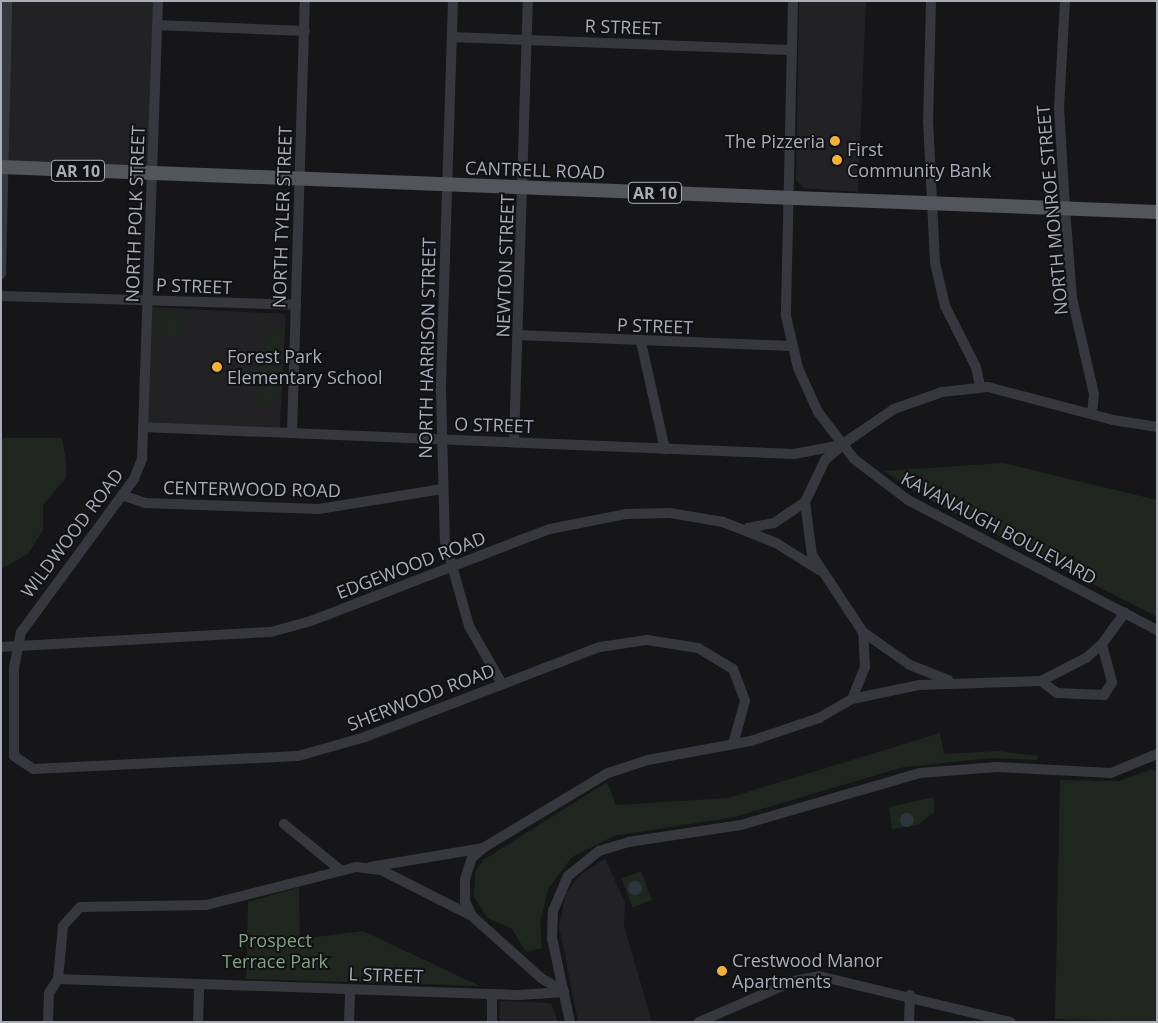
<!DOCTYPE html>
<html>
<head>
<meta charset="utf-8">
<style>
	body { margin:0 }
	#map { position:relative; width:1158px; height:1023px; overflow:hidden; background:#161618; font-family:"Open Sans",sans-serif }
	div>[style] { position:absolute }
	.built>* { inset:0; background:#222225; transform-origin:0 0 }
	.green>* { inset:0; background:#1e261f; transform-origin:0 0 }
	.water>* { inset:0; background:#2c353c }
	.round { border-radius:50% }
	.minor>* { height:10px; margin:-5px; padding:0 5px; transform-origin:5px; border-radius:5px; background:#37383d }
	.major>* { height:14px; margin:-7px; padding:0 7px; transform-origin:7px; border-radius:7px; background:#53555c }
	.dots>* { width:14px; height:14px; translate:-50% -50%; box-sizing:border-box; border:2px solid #111113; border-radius:50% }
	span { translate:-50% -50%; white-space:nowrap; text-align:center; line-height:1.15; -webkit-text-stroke:4px #111113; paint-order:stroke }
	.shield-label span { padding:1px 4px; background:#111113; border:1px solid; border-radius:4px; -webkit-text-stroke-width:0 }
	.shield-label { font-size:16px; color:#a8adb8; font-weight:700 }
	.street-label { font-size:18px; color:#a8adb8 }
	.poi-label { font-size:18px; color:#a8adb8 }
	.right { translate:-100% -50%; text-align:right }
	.left { translate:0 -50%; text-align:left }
	.park-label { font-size:18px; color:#7fa381 }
	.frame { position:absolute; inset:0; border:2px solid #a8adb8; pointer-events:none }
</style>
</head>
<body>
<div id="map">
	<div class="built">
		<i style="clip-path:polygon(1px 1px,158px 1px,152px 172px,4px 167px,7px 18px,1px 18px)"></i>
		<i style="clip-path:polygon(799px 1px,866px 1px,858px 192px,803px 188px,796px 180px)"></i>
		<i style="left:152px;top:307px;width:134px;height:115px;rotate:3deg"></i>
		<i style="clip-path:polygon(605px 859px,625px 902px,624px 926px,652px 1022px,578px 1022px,559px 926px,566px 893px,581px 874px)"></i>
		<i style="clip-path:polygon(500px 1001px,551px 1003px,558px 1022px,500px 1022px)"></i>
	</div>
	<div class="green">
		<i style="clip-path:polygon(156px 312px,183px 313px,182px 337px,162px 336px,162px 327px,156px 326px)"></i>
		<i style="left:265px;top:329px;width:17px;height:33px"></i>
		<i style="clip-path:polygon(260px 365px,282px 367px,281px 391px,273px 390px,275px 402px,261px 404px,256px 397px)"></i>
		<i style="clip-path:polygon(1px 438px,62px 438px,66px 460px,66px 478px,43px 505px,43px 530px,28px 554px,1px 569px)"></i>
		<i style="clip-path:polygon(1003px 463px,1157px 500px,1157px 617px,922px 496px,884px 471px)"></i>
		<i style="clip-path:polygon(940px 733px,944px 754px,999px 751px,1039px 756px,1037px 760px,993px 758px,904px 767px,735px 817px,614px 836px,572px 857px,548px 889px,540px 923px,542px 948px,526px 952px,512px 929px,487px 918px,474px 897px,475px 872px,483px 860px,607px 782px,616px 805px,728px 798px)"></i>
		<i style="clip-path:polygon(1152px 769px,1157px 772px,1157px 1022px,1055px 1019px,1060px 780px,1119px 781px)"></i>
		<i style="clip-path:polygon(934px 797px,934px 812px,918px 825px,892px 829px,889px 807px)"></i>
		<i style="left:641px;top:871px;width:31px;height:21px;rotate:69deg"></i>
		<i style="clip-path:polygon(299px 887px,300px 939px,363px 931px,480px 986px,246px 979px,248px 902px)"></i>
	</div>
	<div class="water">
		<i class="round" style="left:900px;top:813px;width:14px;height:14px"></i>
		<i class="round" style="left:628px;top:881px;width:14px;height:14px"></i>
	</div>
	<div class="minor">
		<i style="left:158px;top:1px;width:458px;rotate:92deg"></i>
		<i style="left:142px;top:459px;width:22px;rotate:112deg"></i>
		<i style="left:134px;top:479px;width:190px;rotate:126.4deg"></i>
		<i style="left:21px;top:632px;width:36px;rotate:101deg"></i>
		<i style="left:14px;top:667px;width:89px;rotate:90deg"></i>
		<i style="left:14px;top:756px;width:23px;rotate:34deg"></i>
		<i style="left:33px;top:769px;width:265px;rotate:-2.8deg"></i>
		<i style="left:298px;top:756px;width:70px;rotate:-15.8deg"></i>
		<i style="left:365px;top:737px;width:252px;rotate:-21deg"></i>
		<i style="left:600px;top:647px;width:48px;rotate:-8.5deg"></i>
		<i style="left:647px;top:640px;width:52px;rotate:8.9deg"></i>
		<i style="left:698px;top:648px;width:41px;rotate:31deg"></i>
		<i style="left:733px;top:669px;width:34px;rotate:69deg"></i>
		<i style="left:745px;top:701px;width:45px;rotate:105.6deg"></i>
		<i style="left:453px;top:1px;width:391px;rotate:91.8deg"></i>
		<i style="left:441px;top:392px;width:149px;rotate:88.5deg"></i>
		<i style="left:445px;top:541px;width:88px;rotate:74.2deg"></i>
		<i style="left:469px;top:626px;width:64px;rotate:60.3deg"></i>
		<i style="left:793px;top:1px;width:315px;rotate:91.3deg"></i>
		<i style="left:786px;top:316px;width:53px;rotate:77deg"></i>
		<i style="left:798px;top:368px;width:48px;rotate:65.6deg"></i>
		<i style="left:818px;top:412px;width:59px;rotate:52.5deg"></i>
		<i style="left:854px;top:459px;width:68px;rotate:37.2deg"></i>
		<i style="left:908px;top:500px;width:281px;rotate:27.6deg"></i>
		<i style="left:931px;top:1px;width:119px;rotate:91.4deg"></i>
		<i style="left:928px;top:120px;width:143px;rotate:87.2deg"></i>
		<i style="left:935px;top:263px;width:44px;rotate:76.9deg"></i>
		<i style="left:945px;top:306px;width:68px;rotate:63.1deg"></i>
		<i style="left:976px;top:367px;width:19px;rotate:78deg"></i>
		<i style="left:1065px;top:1px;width:106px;rotate:93.2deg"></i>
		<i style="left:1059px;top:107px;width:102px;rotate:86.6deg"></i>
		<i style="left:1065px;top:209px;width:89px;rotate:85.5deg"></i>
		<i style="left:1072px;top:298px;width:98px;rotate:77.1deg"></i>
		<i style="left:1094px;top:394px;width:20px;rotate:96deg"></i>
		<i style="left:157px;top:25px;width:148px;rotate:2.3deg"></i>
		<i style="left:452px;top:37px;width:340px;rotate:2.2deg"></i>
		<i style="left:1px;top:274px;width:273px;rotate:-88.7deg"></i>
		<i style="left:1px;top:296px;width:295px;rotate:1.7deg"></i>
		<i style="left:518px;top:335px;width:273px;rotate:2.3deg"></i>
		<i style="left:641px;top:342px;width:110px;rotate:77.4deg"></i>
		<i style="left:144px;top:427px;width:651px;rotate:2.38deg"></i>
		<i style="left:794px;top:454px;width:49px;rotate:-10.6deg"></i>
		<i style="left:292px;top:433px;width:432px;rotate:-88.3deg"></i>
		<i style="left:514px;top:441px;width:440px;rotate:-88.2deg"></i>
		<i style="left:122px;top:495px;width:24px;rotate:19deg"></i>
		<i style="left:145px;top:503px;width:174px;rotate:2deg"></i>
		<i style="left:319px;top:509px;width:125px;rotate:-9.2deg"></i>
		<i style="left:805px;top:502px;width:53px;rotate:82.5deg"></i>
		<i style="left:812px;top:555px;width:92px;rotate:56.5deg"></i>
		<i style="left:863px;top:632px;width:57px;rotate:35.1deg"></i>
		<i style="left:910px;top:665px;width:41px;rotate:21.5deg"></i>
		<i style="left:748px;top:528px;width:26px;rotate:-11deg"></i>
		<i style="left:774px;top:523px;width:37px;rotate:-34deg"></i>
		<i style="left:805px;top:502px;width:47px;rotate:-64.5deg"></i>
		<i style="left:825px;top:460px;width:33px;rotate:-40deg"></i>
		<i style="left:850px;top:439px;width:53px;rotate:-34.3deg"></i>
		<i style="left:894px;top:409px;width:51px;rotate:-19.5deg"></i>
		<i style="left:942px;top:392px;width:46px;rotate:-6.2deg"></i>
		<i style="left:988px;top:387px;width:129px;rotate:14.8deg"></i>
		<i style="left:1113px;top:420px;width:45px;rotate:9deg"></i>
		<i style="left:1px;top:647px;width:270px;rotate:-3.2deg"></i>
		<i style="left:271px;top:632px;width:41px;rotate:-15.4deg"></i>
		<i style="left:311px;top:621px;width:256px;rotate:-21.1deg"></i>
		<i style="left:550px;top:529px;width:77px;rotate:-11.2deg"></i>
		<i style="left:626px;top:514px;width:44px;rotate:-1.3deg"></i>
		<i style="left:670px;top:513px;width:54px;rotate:9.6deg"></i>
		<i style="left:723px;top:522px;width:57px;rotate:21.6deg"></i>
		<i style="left:776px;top:543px;width:51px;rotate:32.1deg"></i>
		<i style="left:1041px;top:681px;width:20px;rotate:37deg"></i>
		<i style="left:1057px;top:693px;width:47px;rotate:2.4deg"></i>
		<i style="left:1104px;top:695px;width:15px;rotate:-58deg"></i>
		<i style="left:1112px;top:682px;width:39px;rotate:-105deg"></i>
		<i style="left:852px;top:699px;width:35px;rotate:-68deg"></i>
		<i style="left:865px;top:667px;width:35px;rotate:-93deg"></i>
		<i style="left:284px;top:824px;width:71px;rotate:39.3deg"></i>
		<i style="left:370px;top:867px;width:115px;rotate:-9.5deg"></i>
		<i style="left:483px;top:848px;width:146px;rotate:-31deg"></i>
		<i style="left:608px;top:773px;width:42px;rotate:-18deg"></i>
		<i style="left:648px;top:760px;width:105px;rotate:-10.5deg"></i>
		<i style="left:751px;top:741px;width:72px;rotate:-18.7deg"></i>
		<i style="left:819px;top:718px;width:38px;rotate:-30deg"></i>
		<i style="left:852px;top:699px;width:68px;rotate:-11.8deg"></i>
		<i style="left:919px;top:685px;width:122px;rotate:-1.9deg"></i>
		<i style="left:1041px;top:681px;width:51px;rotate:-27.1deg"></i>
		<i style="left:1086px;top:658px;width:21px;rotate:-41deg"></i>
		<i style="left:1102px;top:644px;width:39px;rotate:-54deg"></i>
		<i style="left:472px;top:916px;width:17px;rotate:-115deg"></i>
		<i style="left:465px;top:901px;width:22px;rotate:-90deg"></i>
		<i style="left:465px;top:879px;width:22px;rotate:-72deg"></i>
		<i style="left:472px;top:858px;width:15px;rotate:-42deg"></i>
		<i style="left:58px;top:979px;width:462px;rotate:2deg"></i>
		<i style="left:520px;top:995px;width:43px;rotate:-4deg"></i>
		<i style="left:48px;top:1022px;width:29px;rotate:-88deg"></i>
		<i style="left:49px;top:993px;width:17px;rotate:-57deg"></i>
		<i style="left:58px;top:979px;width:53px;rotate:-84.6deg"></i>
		<i style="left:63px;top:926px;width:25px;rotate:-48deg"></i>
		<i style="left:80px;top:907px;width:126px;rotate:-0.9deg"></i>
		<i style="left:206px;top:905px;width:155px;rotate:-14.2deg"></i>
		<i style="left:356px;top:867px;width:25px;rotate:7deg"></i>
		<i style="left:381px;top:870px;width:102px;rotate:26.8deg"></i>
		<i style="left:472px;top:916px;width:93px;rotate:41.9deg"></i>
		<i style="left:541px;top:978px;width:27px;rotate:31deg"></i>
		<i style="left:198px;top:1022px;width:37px;rotate:-88deg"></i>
		<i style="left:349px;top:1022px;width:32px;rotate:-88deg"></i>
		<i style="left:492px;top:1022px;width:28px;rotate:-90deg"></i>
		<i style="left:570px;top:1022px;width:86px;rotate:-102.1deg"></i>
		<i style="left:552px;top:938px;width:27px;rotate:-88deg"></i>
		<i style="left:553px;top:911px;width:38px;rotate:-67deg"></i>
		<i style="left:568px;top:876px;width:40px;rotate:-39deg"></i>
		<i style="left:599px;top:851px;width:30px;rotate:-17deg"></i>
		<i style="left:628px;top:842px;width:114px;rotate:-8.6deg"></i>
		<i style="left:741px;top:825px;width:186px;rotate:-16.2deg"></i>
		<i style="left:920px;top:773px;width:77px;rotate:-4.5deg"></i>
		<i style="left:997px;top:767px;width:114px;rotate:3deg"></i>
		<i style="left:1111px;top:773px;width:50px;rotate:-22.4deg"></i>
		<i style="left:699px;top:1022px;width:103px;rotate:-23.3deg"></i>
		<i style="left:794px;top:981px;width:25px;rotate:-11deg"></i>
		<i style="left:819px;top:976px;width:197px;rotate:13.5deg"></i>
		<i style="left:909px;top:1022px;width:27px;rotate:-88deg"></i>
	</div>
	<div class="major">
		<i style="left:1px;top:167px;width:1157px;rotate:2.23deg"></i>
	</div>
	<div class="dots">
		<i style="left:835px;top:141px;background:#f2b134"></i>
		<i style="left:837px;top:160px;background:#f2b134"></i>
		<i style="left:217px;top:367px;background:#f2b134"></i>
		<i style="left:722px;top:971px;background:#f2b134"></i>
	</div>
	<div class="shield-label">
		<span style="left:78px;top:171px">AR 10</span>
		<span style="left:655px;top:193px">AR 10</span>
	</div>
	<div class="street-label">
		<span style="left:623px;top:27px;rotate:2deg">R STREET</span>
		<span style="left:535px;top:170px;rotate:2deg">CANTRELL ROAD</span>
		<span style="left:1052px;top:210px;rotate:-95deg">NORTH MONROE STREET</span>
		<span style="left:135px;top:214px;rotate:-88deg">NORTH POLK STREET</span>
		<span style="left:282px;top:217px;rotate:-88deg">NORTH TYLER STREET</span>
		<span style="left:505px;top:266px;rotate:-88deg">NEWTON STREET</span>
		<span style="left:194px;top:286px;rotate:2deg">P STREET</span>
		<span style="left:655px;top:326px;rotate:2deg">P STREET</span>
		<span style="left:427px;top:348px;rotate:-89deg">NORTH HARRISON STREET</span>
		<span style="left:494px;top:425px;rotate:2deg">O STREET</span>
		<span style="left:252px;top:489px;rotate:1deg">CENTERWOOD ROAD</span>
		<span style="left:999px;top:528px;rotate:28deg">KAVANAUGH BOULEVARD</span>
		<span style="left:72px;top:533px;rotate:-53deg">WILDWOOD ROAD</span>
		<span style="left:411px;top:565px;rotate:-21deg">EDGEWOOD ROAD</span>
		<span style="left:421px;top:697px;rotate:-21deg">SHERWOOD ROAD</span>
		<span style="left:386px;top:975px;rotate:2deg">L STREET</span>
	</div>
	<div class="poi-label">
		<span class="right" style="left:825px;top:141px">The Pizzeria</span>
		<span class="left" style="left:847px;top:160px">First<br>Community Bank</span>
		<span class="left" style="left:227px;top:367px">Forest Park<br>Elementary School</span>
		<span class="left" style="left:732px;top:971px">Crestwood Manor<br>Apartments</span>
	</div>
	<div class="park-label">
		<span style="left:275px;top:951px">Prospect<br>Terrace Park</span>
	</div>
	<div class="frame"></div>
</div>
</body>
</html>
